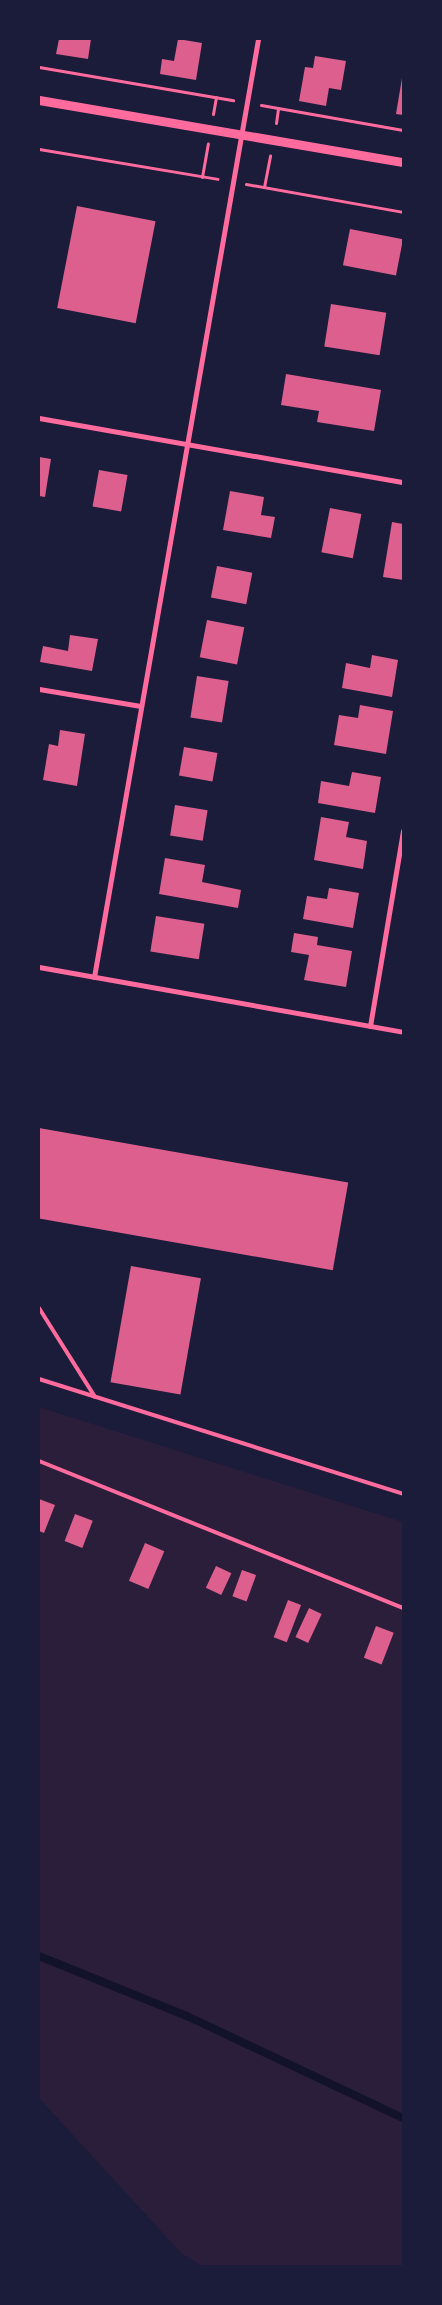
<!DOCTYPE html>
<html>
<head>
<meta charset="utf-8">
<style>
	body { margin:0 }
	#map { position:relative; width:442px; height:2305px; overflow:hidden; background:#1b1b3a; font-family:Commissioner,sans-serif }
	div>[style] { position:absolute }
	.green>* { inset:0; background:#2a1e3b }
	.stream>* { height:8px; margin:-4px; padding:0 4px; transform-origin:4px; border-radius:4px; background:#12122b }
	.building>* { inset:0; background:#dd5f8e; transform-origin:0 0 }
	.path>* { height:3px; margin:-1.5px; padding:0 1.5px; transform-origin:1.5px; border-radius:1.5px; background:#ff6b9d }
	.service>* { height:4px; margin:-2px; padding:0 2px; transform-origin:2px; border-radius:2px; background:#ff6b9d }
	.minor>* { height:5px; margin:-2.5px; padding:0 2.5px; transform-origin:2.5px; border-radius:2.5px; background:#ff6b9d }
	.tertiary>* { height:9px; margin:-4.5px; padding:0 4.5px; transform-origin:4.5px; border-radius:4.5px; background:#ff6b9d }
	span { translate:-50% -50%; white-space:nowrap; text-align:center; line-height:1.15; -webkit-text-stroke:4.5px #1b1b3a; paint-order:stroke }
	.frame { position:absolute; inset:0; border:40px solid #1b1b3a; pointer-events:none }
</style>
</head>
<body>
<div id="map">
	<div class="green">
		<i style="clip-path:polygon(39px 1407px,403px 1522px,403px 2266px,203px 2266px,182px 2254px,39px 2098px)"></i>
	</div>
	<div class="stream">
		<i style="left:39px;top:1956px;width:160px;rotate:22.1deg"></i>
		<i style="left:187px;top:2016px;width:239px;rotate:25.3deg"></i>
	</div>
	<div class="building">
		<i style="clip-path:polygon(59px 39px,91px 39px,88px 59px,56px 54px)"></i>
		<i style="clip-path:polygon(178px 39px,202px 43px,196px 80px,160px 74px,162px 59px,174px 61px)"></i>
		<i style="clip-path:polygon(315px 56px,346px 61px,341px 90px,329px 88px,326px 106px,299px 101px,305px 67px,313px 68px)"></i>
		<i style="clip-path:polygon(402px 78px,403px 78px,403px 115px,396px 114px)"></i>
		<i style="left:77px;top:206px;width:80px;height:104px;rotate:11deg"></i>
		<i style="left:350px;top:229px;width:54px;height:37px;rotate:11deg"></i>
		<i style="left:331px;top:304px;width:56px;height:43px;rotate:9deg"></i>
		<i style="clip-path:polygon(286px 374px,381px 390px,374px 431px,317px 422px,319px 411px,281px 405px)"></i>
		<i style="clip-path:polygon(39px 457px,51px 459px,45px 497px,39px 496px)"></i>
		<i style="left:99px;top:470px;width:29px;height:37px;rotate:10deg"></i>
		<i style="clip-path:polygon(230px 491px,264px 497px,261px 515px,275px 517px,271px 538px,223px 530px)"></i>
		<i style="left:330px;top:508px;width:32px;height:45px;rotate:11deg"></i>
		<i style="clip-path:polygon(392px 522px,403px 524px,403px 580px,383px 577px)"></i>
		<i style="left:217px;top:566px;width:36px;height:32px;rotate:11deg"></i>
		<i style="left:207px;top:620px;width:38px;height:38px;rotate:11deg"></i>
		<i style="clip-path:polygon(70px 635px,98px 639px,92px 671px,40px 662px,43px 646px,68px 651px)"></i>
		<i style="clip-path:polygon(372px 655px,398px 660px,392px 697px,342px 688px,346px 663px,370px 668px)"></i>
		<i style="left:197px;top:676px;width:32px;height:42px;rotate:9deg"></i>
		<i style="clip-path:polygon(360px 705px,393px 711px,386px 754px,334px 745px,339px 715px,358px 718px)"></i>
		<i style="clip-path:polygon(60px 730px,85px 734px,77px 786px,43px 780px,49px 744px,58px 746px)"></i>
		<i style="left:184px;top:747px;width:34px;height:29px;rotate:10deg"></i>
		<i style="clip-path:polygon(352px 772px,381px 777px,375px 813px,318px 803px,321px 781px,349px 786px)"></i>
		<i style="left:175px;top:805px;width:33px;height:31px;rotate:9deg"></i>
		<i style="clip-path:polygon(321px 817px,349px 822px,346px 837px,367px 841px,363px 869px,314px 860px)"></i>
		<i style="clip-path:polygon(165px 858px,205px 865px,202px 882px,241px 890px,238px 908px,159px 894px)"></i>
		<i style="clip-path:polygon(329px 888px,359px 893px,353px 928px,303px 919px,307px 896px,327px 899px)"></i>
		<i style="left:156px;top:916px;width:49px;height:36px;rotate:9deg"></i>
		<i style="clip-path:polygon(294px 933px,318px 937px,317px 945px,352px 951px,346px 987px,304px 980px,309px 955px,291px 952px)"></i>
		<i style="left:39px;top:1128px;width:314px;height:89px;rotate:10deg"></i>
		<i style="left:131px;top:1266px;width:71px;height:118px;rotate:10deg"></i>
		<i style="clip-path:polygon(39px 1499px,55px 1505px,44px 1533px,39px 1531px)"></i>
		<i style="left:75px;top:1514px;width:19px;height:29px;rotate:21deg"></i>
		<i style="left:145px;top:1543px;width:21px;height:41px;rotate:23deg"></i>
		<i style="left:216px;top:1566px;width:17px;height:24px;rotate:25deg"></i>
		<i style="left:242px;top:1570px;width:15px;height:28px;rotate:20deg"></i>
		<i style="left:288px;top:1600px;width:14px;height:40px;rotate:21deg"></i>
		<i style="left:309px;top:1608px;width:14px;height:32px;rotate:25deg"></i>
		<i style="left:376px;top:1626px;width:19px;height:34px;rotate:21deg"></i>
	</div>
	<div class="path">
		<i style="left:39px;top:67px;width:197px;rotate:9.7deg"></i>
		<i style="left:261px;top:105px;width:144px;rotate:10deg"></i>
		<i style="left:213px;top:114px;width:17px;rotate:-80deg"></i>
		<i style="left:276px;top:123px;width:15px;rotate:-82deg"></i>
		<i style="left:39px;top:149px;width:181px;rotate:9.5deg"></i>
		<i style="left:202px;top:177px;width:34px;rotate:-80deg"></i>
		<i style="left:246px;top:184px;width:159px;rotate:10.1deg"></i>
		<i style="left:264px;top:187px;width:32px;rotate:-79deg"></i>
	</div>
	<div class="service">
		<i style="left:39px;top:1308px;width:105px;rotate:57.8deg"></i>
		<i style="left:39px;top:1379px;width:382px;rotate:17.5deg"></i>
		<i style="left:39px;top:1461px;width:393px;rotate:22deg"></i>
	</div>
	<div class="minor">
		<i style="left:39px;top:418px;width:370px;rotate:10deg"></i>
		<i style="left:39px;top:689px;width:103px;rotate:9.5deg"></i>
		<i style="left:39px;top:967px;width:370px;rotate:10.1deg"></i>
		<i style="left:94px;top:977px;width:952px;rotate:-80.08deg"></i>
		<i style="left:370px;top:1026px;width:198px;rotate:-80.4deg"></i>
	</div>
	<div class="tertiary">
		<i style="left:39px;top:100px;width:369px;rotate:9.7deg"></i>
	</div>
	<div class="frame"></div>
</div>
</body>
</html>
